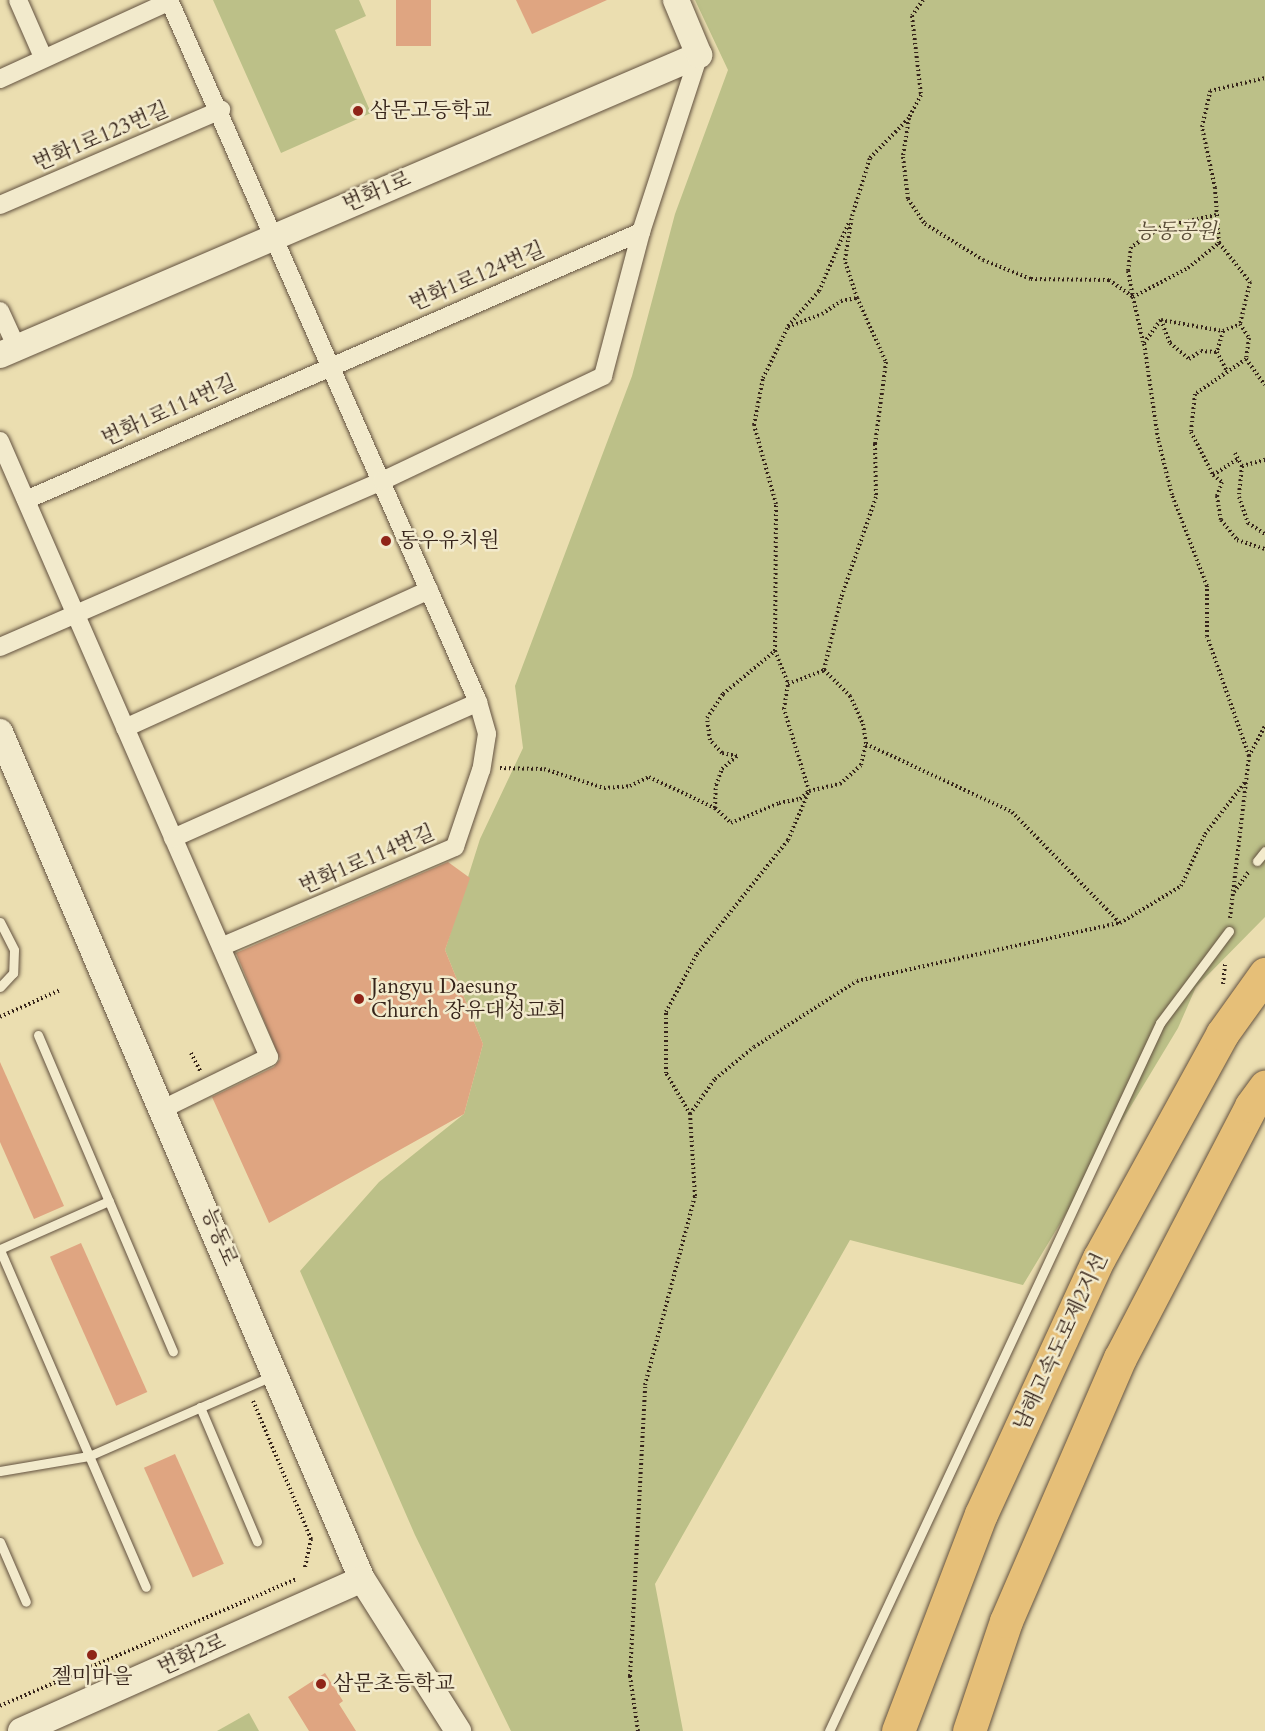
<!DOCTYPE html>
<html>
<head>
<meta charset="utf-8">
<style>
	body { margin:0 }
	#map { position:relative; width:1265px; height:1731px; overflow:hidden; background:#ebdeb0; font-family:Cardo,"Noto Serif KR",serif }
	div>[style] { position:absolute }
	.green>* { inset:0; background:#bcc088 }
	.building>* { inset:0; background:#dfa581; transform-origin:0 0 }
	.path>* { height:4px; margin-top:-2px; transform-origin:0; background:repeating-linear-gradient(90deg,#36241a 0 1.5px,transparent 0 4.5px) }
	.roads { filter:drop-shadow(0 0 2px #635240) drop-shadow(0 0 2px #635240) }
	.lane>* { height:9px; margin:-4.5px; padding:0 4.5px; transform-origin:4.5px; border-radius:4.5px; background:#f2eacc }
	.street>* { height:18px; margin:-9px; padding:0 9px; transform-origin:9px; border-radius:9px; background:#f2eacc }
	.secondary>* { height:26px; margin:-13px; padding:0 13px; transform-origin:13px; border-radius:13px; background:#f2eacc }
	.highway>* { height:33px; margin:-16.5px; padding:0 16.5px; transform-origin:16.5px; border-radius:16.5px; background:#e6bf78 }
	.dots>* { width:16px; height:16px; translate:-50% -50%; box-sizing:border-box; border:3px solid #f2eacc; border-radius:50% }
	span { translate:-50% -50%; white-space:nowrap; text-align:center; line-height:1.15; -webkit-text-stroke:5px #f2eacc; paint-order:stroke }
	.poi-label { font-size:21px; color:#36241a }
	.left { translate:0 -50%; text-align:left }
	.street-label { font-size:21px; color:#36241a }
	.park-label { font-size:21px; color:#584b36; font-style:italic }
</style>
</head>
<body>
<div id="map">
	<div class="green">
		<i style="clip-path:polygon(213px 0,359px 0,366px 16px,335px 30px,371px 113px,281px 153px)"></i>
		<i style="clip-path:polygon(695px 0,1265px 0,1265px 917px,1196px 987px,1178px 1028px,1023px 1285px,850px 1240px,655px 1584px,683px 1731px,511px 1731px,415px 1535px,300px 1271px,379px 1182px,464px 1114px,483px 1044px,445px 950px,480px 839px,523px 748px,515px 686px,632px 376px,675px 214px,728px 70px)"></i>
		<i style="clip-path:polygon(249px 1713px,259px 1731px,217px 1731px)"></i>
	</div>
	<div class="building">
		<i style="left:396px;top:0;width:35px;height:46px"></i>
		<i style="clip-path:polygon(516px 0,607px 0,532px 34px)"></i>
		<i style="clip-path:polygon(448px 862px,470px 878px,445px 950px,483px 1044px,464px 1114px,269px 1223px,212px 1097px,274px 1067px,280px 1059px,236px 953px)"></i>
		<i style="clip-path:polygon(0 1062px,64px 1206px,34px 1219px,0 1142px)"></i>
		<i style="left:81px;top:1243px;width:163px;height:34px;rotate:66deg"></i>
		<i style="left:175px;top:1454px;width:120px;height:34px;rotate:66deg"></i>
		<i style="clip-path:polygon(325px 1673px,343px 1701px,339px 1704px,356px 1731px,309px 1731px,288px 1697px)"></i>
	</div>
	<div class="path">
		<i style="left:923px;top:0;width:19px;rotate:125deg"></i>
		<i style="left:912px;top:16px;width:80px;rotate:83.5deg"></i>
		<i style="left:921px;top:95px;width:26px;rotate:118deg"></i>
		<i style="left:909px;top:118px;width:39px;rotate:99deg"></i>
		<i style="left:903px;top:157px;width:42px;rotate:83.2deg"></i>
		<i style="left:908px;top:199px;width:30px;rotate:56deg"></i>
		<i style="left:925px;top:224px;width:68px;rotate:31.8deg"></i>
		<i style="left:983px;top:260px;width:52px;rotate:21.6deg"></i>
		<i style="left:1031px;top:279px;width:78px;rotate:0.7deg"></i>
		<i style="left:1109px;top:280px;width:29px;rotate:35deg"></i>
		<i style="left:1133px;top:297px;width:46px;rotate:77.5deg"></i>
		<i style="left:1216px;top:215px;width:56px;rotate:167.7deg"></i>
		<i style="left:1161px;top:227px;width:36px;rotate:146deg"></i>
		<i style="left:1131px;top:247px;width:24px;rotate:97deg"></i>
		<i style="left:1128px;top:271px;width:26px;rotate:79deg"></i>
		<i style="left:1133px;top:297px;width:62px;rotate:-27.8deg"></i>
		<i style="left:1188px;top:268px;width:40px;rotate:-39deg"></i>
		<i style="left:1219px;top:243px;width:50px;rotate:51.5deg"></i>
		<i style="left:1250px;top:282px;width:43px;rotate:103.4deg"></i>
		<i style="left:1219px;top:243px;width:55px;rotate:-94.2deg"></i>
		<i style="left:1215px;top:188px;width:62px;rotate:-102deg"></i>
		<i style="left:1202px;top:127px;width:37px;rotate:-77deg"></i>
		<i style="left:1210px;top:91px;width:57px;rotate:-13.3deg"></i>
		<i style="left:857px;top:298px;width:70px;rotate:65.6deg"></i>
		<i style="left:886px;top:362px;width:83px;rotate:97.6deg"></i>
		<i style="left:875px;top:444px;width:53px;rotate:88.9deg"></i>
		<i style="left:876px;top:497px;width:107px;rotate:109.1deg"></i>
		<i style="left:841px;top:598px;width:74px;rotate:103.3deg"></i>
		<i style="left:824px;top:670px;width:37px;rotate:45deg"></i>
		<i style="left:850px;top:696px;width:31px;rotate:65deg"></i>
		<i style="left:863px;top:724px;width:20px;rotate:81deg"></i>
		<i style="left:866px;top:744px;width:161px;rotate:25deg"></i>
		<i style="left:1012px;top:812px;width:155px;rotate:45.8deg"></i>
		<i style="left:1120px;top:923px;width:71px;rotate:-31.2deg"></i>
		<i style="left:1181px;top:886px;width:57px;rotate:-65.2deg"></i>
		<i style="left:1205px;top:834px;width:67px;rotate:-52.3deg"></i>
		<i style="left:1161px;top:320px;width:25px;rotate:69deg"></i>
		<i style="left:1170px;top:343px;width:25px;rotate:40deg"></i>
		<i style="left:1189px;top:359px;width:14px;rotate:-34deg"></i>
		<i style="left:1201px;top:351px;width:16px;rotate:4deg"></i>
		<i style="left:788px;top:326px;width:47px;rotate:-48.5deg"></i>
		<i style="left:819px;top:291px;width:75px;rotate:-66.5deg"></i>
		<i style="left:1223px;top:331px;width:22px;rotate:106deg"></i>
		<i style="left:1217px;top:352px;width:22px;rotate:63deg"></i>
		<i style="left:1246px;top:359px;width:32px;rotate:54deg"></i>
		<i style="left:1235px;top:453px;width:15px;rotate:62deg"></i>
		<i style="left:1242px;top:466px;width:31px;rotate:96deg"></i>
		<i style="left:1239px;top:497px;width:28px;rotate:71deg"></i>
		<i style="left:1248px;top:523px;width:20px;rotate:33deg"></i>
		<i style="left:1242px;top:466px;width:24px;rotate:-15deg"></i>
		<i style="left:1213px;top:475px;width:30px;rotate:-33deg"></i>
		<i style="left:775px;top:651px;width:35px;rotate:68deg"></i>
		<i style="left:1249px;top:756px;width:127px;rotate:-109.3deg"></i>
		<i style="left:1207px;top:636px;width:50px;rotate:-90deg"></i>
		<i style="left:1207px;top:586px;width:97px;rotate:-111deg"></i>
		<i style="left:1172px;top:495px;width:58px;rotate:-104deg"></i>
		<i style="left:1158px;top:439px;width:97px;rotate:-98.3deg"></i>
		<i style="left:1144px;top:343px;width:29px;rotate:-54deg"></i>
		<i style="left:1161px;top:320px;width:63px;rotate:10.1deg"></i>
		<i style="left:1223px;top:331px;width:18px;rotate:-22deg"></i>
		<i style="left:1240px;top:324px;width:17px;rotate:57deg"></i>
		<i style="left:1249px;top:338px;width:21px;rotate:98deg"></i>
		<i style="left:1246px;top:359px;width:62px;rotate:145.5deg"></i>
		<i style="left:1195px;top:394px;width:38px;rotate:96deg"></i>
		<i style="left:1191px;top:432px;width:48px;rotate:62.9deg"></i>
		<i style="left:1213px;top:475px;width:11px;rotate:38deg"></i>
		<i style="left:1222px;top:482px;width:15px;rotate:110deg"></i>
		<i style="left:1217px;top:496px;width:24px;rotate:81deg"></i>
		<i style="left:1221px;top:520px;width:26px;rotate:51deg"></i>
		<i style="left:1237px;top:540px;width:29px;rotate:18deg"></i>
		<i style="left:500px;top:768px;width:44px;rotate:1.3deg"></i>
		<i style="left:544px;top:769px;width:63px;rotate:17.6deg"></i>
		<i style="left:604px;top:788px;width:26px;rotate:-4deg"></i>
		<i style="left:630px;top:786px;width:21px;rotate:-25deg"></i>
		<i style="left:649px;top:777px;width:73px;rotate:25.2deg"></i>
		<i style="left:715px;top:808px;width:23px;rotate:-88deg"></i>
		<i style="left:716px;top:785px;width:17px;rotate:-69deg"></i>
		<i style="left:722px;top:769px;width:20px;rotate:-41deg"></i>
		<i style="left:737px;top:756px;width:15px;rotate:-169deg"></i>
		<i style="left:722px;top:753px;width:18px;rotate:-133deg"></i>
		<i style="left:710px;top:740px;width:22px;rotate:-98deg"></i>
		<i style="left:707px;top:718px;width:29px;rotate:-56deg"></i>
		<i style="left:723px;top:694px;width:67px;rotate:-39.6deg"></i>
		<i style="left:775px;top:651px;width:147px;rotate:-89.6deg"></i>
		<i style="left:776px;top:504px;width:82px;rotate:-105.6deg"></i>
		<i style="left:754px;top:425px;width:48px;rotate:-79.2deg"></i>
		<i style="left:763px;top:378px;width:57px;rotate:-63.9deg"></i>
		<i style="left:788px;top:327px;width:36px;rotate:-21deg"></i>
		<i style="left:822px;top:314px;width:23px;rotate:-34deg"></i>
		<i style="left:841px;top:301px;width:16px;rotate:-11deg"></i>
		<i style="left:857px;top:298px;width:40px;rotate:-108deg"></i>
		<i style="left:845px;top:260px;width:45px;rotate:-81deg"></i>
		<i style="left:852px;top:216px;width:61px;rotate:-72.8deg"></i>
		<i style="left:870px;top:158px;width:56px;rotate:-45.7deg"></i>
		<i style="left:715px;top:808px;width:22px;rotate:43deg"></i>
		<i style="left:731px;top:823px;width:52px;rotate:-22.6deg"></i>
		<i style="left:779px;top:803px;width:21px;rotate:-11deg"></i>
		<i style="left:800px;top:799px;width:12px;rotate:-42deg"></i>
		<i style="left:809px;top:791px;width:32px;rotate:-13deg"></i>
		<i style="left:840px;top:784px;width:28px;rotate:-42deg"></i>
		<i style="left:861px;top:765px;width:22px;rotate:-77deg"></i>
		<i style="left:1234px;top:892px;width:26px;rotate:-54deg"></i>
		<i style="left:1230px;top:918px;width:163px;rotate:-83.3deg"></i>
		<i style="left:1249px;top:756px;width:34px;rotate:-62deg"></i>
		<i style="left:1223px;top:984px;width:20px;rotate:-84deg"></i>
		<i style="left:0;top:1017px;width:66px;rotate:-24.2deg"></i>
		<i style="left:191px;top:1053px;width:20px;rotate:63deg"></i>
		<i style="left:690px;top:1114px;width:43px;rotate:-54.5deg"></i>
		<i style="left:715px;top:1079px;width:50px;rotate:-39.4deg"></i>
		<i style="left:754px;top:1047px;width:122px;rotate:-32.7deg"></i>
		<i style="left:857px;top:981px;width:268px;rotate:-12.5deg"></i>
		<i style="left:253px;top:1401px;width:150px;rotate:67.2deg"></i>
		<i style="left:311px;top:1539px;width:30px;rotate:102deg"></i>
		<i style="left:0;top:1706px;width:322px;rotate:-23.2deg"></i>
		<i style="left:638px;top:1731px;width:56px;rotate:-98.3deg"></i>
		<i style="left:630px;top:1676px;width:291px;rotate:-87deg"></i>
		<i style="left:645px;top:1385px;width:196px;rotate:-75.2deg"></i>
		<i style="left:695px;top:1196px;width:82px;rotate:-93.5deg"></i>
		<i style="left:690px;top:1114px;width:48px;rotate:-120.3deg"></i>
		<i style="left:666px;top:1073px;width:61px;rotate:-90deg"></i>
		<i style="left:666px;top:1012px;width:66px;rotate:-61.9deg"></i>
		<i style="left:697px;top:954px;width:146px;rotate:-51.4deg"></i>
		<i style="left:788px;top:840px;width:53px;rotate:-66.8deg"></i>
		<i style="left:809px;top:791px;width:86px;rotate:-107deg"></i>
		<i style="left:784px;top:709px;width:25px;rotate:-81deg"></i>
		<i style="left:788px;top:684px;width:39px;rotate:-21deg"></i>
	</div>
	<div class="roads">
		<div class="lane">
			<i style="left:1257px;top:861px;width:13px;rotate:-51deg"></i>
			<i style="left:0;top:922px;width:31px;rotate:63deg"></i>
			<i style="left:14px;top:950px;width:23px;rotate:92deg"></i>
			<i style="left:13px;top:973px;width:19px;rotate:133deg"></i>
			<i style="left:38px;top:1035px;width:344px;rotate:66.9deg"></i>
			<i style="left:0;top:1249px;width:119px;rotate:-23.8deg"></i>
			<i style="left:0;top:1250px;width:367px;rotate:66.6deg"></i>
			<i style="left:200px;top:1407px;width:146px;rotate:67deg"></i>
			<i style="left:0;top:1471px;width:90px;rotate:-9.6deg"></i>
			<i style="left:89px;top:1456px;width:200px;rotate:-23.6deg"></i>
			<i style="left:0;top:1542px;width:65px;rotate:66.6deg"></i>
			<i style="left:829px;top:1731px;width:782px;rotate:-64.94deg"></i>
			<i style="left:1160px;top:1023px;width:115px;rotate:-53.1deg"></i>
		</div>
		<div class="street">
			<i style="left:18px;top:0;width:62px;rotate:66.3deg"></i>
			<i style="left:169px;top:0;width:767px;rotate:66.24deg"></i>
			<i style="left:478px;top:702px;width:33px;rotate:74deg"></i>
			<i style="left:487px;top:734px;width:36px;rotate:99deg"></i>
			<i style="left:481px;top:770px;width:81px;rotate:108.7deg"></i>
			<i style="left:455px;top:847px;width:254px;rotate:156.9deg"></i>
			<i style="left:0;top:79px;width:187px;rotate:-24.6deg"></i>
			<i style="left:0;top:205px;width:241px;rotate:-23.3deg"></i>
			<i style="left:0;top:311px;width:41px;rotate:65.3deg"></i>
			<i style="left:0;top:441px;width:672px;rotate:66.41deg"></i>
			<i style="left:269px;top:1057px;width:118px;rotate:153.9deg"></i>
			<i style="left:26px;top:500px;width:671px;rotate:-23.55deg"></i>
			<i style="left:0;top:647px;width:417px;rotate:-23.5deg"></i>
			<i style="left:382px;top:481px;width:245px;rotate:-25.4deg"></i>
			<i style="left:603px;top:376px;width:149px;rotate:-75.2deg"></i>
			<i style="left:641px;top:232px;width:186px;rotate:-71.9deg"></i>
			<i style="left:125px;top:728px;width:334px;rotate:-24.4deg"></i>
			<i style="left:173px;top:838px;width:334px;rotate:-24deg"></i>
		</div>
		<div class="secondary">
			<i style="left:0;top:355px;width:761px;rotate:-23.23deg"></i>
			<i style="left:699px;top:55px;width:60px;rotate:-112.7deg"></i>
			<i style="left:0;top:732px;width:921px;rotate:66.86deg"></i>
			<i style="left:362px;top:1579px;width:180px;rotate:57.7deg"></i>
			<i style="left:21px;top:1731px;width:373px;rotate:-24deg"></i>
		</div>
		<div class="highway">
			<i style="left:898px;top:1731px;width:232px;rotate:-69.1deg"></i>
			<i style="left:981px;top:1514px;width:282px;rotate:-65.3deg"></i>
			<i style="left:1099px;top:1258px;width:256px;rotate:-61.2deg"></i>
			<i style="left:1222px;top:1034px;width:74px;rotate:-54.4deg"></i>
			<i style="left:969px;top:1731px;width:116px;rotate:-71.4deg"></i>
			<i style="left:1006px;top:1621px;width:287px;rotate:-66.6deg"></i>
			<i style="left:1120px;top:1358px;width:284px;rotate:-62.5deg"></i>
			<i style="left:1251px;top:1106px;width:24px;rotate:-54deg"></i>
		</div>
	</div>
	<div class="dots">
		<i style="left:358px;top:111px;background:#8f2418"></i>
		<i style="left:386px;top:541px;background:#8f2418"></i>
		<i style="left:359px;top:999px;background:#8f2418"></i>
		<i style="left:92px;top:1655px;background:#8f2418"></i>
		<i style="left:321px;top:1684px;background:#8f2418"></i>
	</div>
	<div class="poi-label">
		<span class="left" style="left:370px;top:111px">삼문고등학교</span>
		<span class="left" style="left:398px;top:541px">동우유치원</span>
		<span class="left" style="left:371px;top:999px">Jangyu Daesung<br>Church 장유대성교회</span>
		<span style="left:92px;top:1677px">젤미마을</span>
		<span class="left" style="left:333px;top:1684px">삼문초등학교</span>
	</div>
	<div class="street-label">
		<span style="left:101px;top:137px;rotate:-23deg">번화1로123번길</span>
		<span style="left:377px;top:192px;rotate:-23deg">번화1로</span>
		<span style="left:477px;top:277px;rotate:-23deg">번화1로124번길</span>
		<span style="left:169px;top:411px;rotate:-24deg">번화1로114번길</span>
		<span style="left:367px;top:860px;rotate:-23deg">번화1로114번길</span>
		<span style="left:219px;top:1237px;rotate:67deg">능동로</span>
		<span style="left:1061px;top:1342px;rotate:-65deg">남해고속도로제2지선</span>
		<span style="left:192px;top:1655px;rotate:-24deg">번화2로</span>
	</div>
	<div class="park-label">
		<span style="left:1176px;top:232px">능동공원</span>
	</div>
</div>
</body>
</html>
